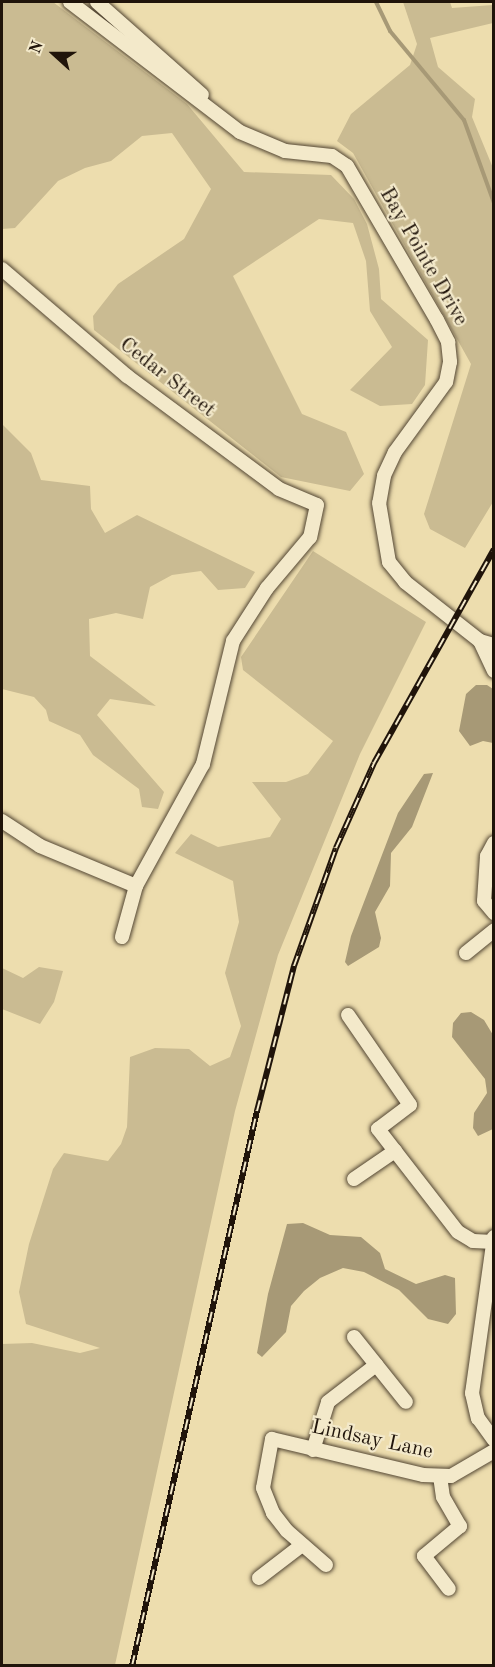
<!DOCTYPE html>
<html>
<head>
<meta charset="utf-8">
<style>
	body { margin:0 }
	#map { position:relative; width:495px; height:1667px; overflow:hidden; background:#edddae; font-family:"Old Standard TT",serif }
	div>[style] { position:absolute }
	.green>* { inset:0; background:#cabb92 }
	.water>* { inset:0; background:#a79976 }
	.stream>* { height:4px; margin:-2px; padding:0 2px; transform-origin:2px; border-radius:2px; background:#a79976 }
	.roads { filter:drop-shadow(0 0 2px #534633) drop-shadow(0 0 2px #534633) }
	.minor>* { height:14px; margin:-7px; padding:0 7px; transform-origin:7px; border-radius:7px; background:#f3e9ca }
	.rail>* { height:6px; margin-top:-3px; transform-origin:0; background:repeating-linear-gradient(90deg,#f3e9ca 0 11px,#20140a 0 22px); box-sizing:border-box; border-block:2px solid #20140a }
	span { translate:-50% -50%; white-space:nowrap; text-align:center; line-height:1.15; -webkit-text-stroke:4.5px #f3e9ca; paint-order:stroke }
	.street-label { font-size:21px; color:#20140a }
	.frame { position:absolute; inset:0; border:3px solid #20140a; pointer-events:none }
	.north { position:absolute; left:24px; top:24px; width:60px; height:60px; -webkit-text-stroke:4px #f3e9ca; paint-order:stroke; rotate:291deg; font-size:16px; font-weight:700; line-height:24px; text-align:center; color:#20140a }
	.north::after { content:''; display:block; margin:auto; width:21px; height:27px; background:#20140a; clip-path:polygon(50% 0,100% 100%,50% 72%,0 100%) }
</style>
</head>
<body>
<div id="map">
	<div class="green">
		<i style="clip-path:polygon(2px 2px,53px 2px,187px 104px,244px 172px,331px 175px,354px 199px,367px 224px,379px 269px,381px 299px,428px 340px,425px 385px,412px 404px,380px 406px,350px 390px,392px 347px,370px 311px,366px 261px,353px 223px,319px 219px,233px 276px,302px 414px,346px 432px,364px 474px,350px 491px,281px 477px,94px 330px,93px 316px,118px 284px,184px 239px,211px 189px,172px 133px,142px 136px,111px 161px,85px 168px,58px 181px,15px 228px,2px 229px)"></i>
		<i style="clip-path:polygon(403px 2px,450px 2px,452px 8px,493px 5px,493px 23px,430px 38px,438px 67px,475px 99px,472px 117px,493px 168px,493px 502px,465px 548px,430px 529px,424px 514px,471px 364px,353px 153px,337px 141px,351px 114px,410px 65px,417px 44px)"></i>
		<i style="clip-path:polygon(2px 424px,31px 453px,41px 480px,90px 486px,91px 509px,105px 533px,137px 515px,255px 572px,245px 588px,218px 590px,201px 571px,172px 575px,150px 587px,143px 619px,116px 613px,89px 619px,90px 656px,156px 706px,110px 699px,97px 715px,164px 792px,158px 809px,142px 807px,139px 789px,93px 755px,80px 735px,49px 721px,46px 710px,34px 697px,2px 689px)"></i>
		<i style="clip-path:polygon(313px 551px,426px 622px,360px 754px,278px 955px,235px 1111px,115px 1665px,2px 1665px,2px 1344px,32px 1343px,80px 1353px,100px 1348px,26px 1324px,19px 1292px,29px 1244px,53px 1169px,64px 1153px,108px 1161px,121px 1144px,127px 1127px,130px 1057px,155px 1048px,189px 1049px,210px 1066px,230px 1057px,241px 1026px,225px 973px,239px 922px,233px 881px,175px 853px,191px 834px,218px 847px,270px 837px,281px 819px,252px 782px,286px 782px,308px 774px,333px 741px,243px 670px,241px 657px)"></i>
		<i style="clip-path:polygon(39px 967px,63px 971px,54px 1002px,40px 1024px,2px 1009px,2px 968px,23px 978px)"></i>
	</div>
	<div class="water">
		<i style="clip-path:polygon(476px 685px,487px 685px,493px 689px,493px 743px,483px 741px,470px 746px,459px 731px,466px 694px)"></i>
		<i style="clip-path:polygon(433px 773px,412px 827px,391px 853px,390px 886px,375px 912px,381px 938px,379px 947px,348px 966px,345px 962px,351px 936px,398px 813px,424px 774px)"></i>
		<i style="clip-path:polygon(471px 1012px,484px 1020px,493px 1035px,493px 1129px,478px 1136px,473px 1128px,474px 1113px,487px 1093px,485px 1079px,452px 1037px,453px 1023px,461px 1013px)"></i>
		<i style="clip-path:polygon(303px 1223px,330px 1235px,361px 1237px,380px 1253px,385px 1269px,416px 1284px,445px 1275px,455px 1278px,456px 1314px,448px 1324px,428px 1319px,399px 1290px,364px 1272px,343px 1268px,320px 1278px,304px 1291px,291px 1306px,286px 1332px,262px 1357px,257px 1353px,268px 1294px,287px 1224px)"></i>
	</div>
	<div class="stream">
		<i style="left:376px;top:2px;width:32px;rotate:64deg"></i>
		<i style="left:390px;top:31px;width:116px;rotate:50.3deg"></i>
		<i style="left:464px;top:120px;width:88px;rotate:70.1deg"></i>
	</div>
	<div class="roads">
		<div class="minor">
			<i style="left:70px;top:2px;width:214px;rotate:37.4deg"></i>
			<i style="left:240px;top:132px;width:49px;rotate:22.9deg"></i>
			<i style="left:285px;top:151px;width:47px;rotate:6.1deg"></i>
			<i style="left:332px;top:156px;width:18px;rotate:34deg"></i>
			<i style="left:347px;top:166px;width:178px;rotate:59.7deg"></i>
			<i style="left:437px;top:320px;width:25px;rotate:63deg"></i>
			<i style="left:448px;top:342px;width:20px;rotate:84deg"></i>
			<i style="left:450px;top:362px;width:20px;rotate:101deg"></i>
			<i style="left:446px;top:382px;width:87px;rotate:126.1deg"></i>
			<i style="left:395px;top:452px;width:26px;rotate:115deg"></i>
			<i style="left:384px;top:476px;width:27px;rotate:100deg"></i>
			<i style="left:379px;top:503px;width:60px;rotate:80.4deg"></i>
			<i style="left:389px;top:562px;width:26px;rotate:51deg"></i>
			<i style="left:405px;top:582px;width:95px;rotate:38.2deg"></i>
			<i style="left:480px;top:641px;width:15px;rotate:16deg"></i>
			<i style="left:97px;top:2px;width:140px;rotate:41.5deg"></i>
			<i style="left:2px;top:269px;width:165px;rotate:40.6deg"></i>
			<i style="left:127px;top:376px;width:189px;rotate:36.6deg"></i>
			<i style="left:279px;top:489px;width:41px;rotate:22.8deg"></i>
			<i style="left:317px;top:505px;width:33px;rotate:102deg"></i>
			<i style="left:310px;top:537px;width:67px;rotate:130.1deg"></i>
			<i style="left:267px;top:588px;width:63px;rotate:122.7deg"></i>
			<i style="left:233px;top:641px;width:127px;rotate:103.7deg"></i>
			<i style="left:203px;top:764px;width:139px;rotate:118.8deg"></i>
			<i style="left:136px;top:886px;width:53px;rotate:105.4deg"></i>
			<i style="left:480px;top:641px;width:33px;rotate:65deg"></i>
			<i style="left:2px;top:821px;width:45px;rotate:33.3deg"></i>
			<i style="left:40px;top:846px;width:104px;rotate:22.6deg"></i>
			<i style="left:494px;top:843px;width:15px;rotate:118deg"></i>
			<i style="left:487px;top:856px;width:45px;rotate:93.8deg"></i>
			<i style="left:484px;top:901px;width:16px;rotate:50deg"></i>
			<i style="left:466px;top:953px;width:36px;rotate:-39deg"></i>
			<i style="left:348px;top:1015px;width:109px;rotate:55.4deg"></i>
			<i style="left:410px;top:1105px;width:40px;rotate:143deg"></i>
			<i style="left:378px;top:1129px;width:130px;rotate:52.2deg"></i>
			<i style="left:458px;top:1232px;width:17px;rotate:31deg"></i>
			<i style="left:473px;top:1241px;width:21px;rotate:3deg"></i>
			<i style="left:354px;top:1179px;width:50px;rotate:-34.3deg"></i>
			<i style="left:494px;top:1237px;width:158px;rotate:98deg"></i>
			<i style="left:472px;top:1393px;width:26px;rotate:77deg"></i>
			<i style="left:478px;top:1418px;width:27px;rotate:54deg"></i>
			<i style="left:354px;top:1337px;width:83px;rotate:51.3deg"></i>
			<i style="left:313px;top:1450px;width:50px;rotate:-72.6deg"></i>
			<i style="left:328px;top:1402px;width:61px;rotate:-37.6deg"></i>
			<i style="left:440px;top:1476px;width:21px;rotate:82deg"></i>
			<i style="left:443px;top:1497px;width:34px;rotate:60deg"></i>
			<i style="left:460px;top:1526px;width:47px;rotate:140.2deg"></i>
			<i style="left:424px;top:1556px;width:41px;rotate:52.9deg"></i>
			<i style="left:326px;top:1565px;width:52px;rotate:-138.9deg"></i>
			<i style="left:287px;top:1531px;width:23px;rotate:-128deg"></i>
			<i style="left:273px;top:1513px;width:27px;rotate:-112deg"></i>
			<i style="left:263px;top:1488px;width:50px;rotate:-79.6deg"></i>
			<i style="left:272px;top:1439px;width:155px;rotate:13.4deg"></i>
			<i style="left:423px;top:1475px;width:28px;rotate:2deg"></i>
			<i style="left:451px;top:1476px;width:50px;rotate:-30.2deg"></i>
			<i style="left:259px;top:1578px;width:54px;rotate:-37.5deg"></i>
		</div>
	</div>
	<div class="rail">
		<i style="left:132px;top:1666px;width:569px;rotate:-77.31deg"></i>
		<i style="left:257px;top:1111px;width:150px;rotate:-75.7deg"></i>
		<i style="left:294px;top:966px;width:125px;rotate:-70.4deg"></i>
		<i style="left:336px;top:848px;width:93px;rotate:-65.9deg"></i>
		<i style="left:374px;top:763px;width:245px;rotate:-60.7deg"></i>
	</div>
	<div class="street-label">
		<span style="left:423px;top:257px;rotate:60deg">Bay Pointe Drive</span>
		<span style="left:167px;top:378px;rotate:38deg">Cedar Street</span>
		<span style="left:372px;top:1440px;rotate:12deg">Lindsay Lane</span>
	</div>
	<div class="frame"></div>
	<div class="north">N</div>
</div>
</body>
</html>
